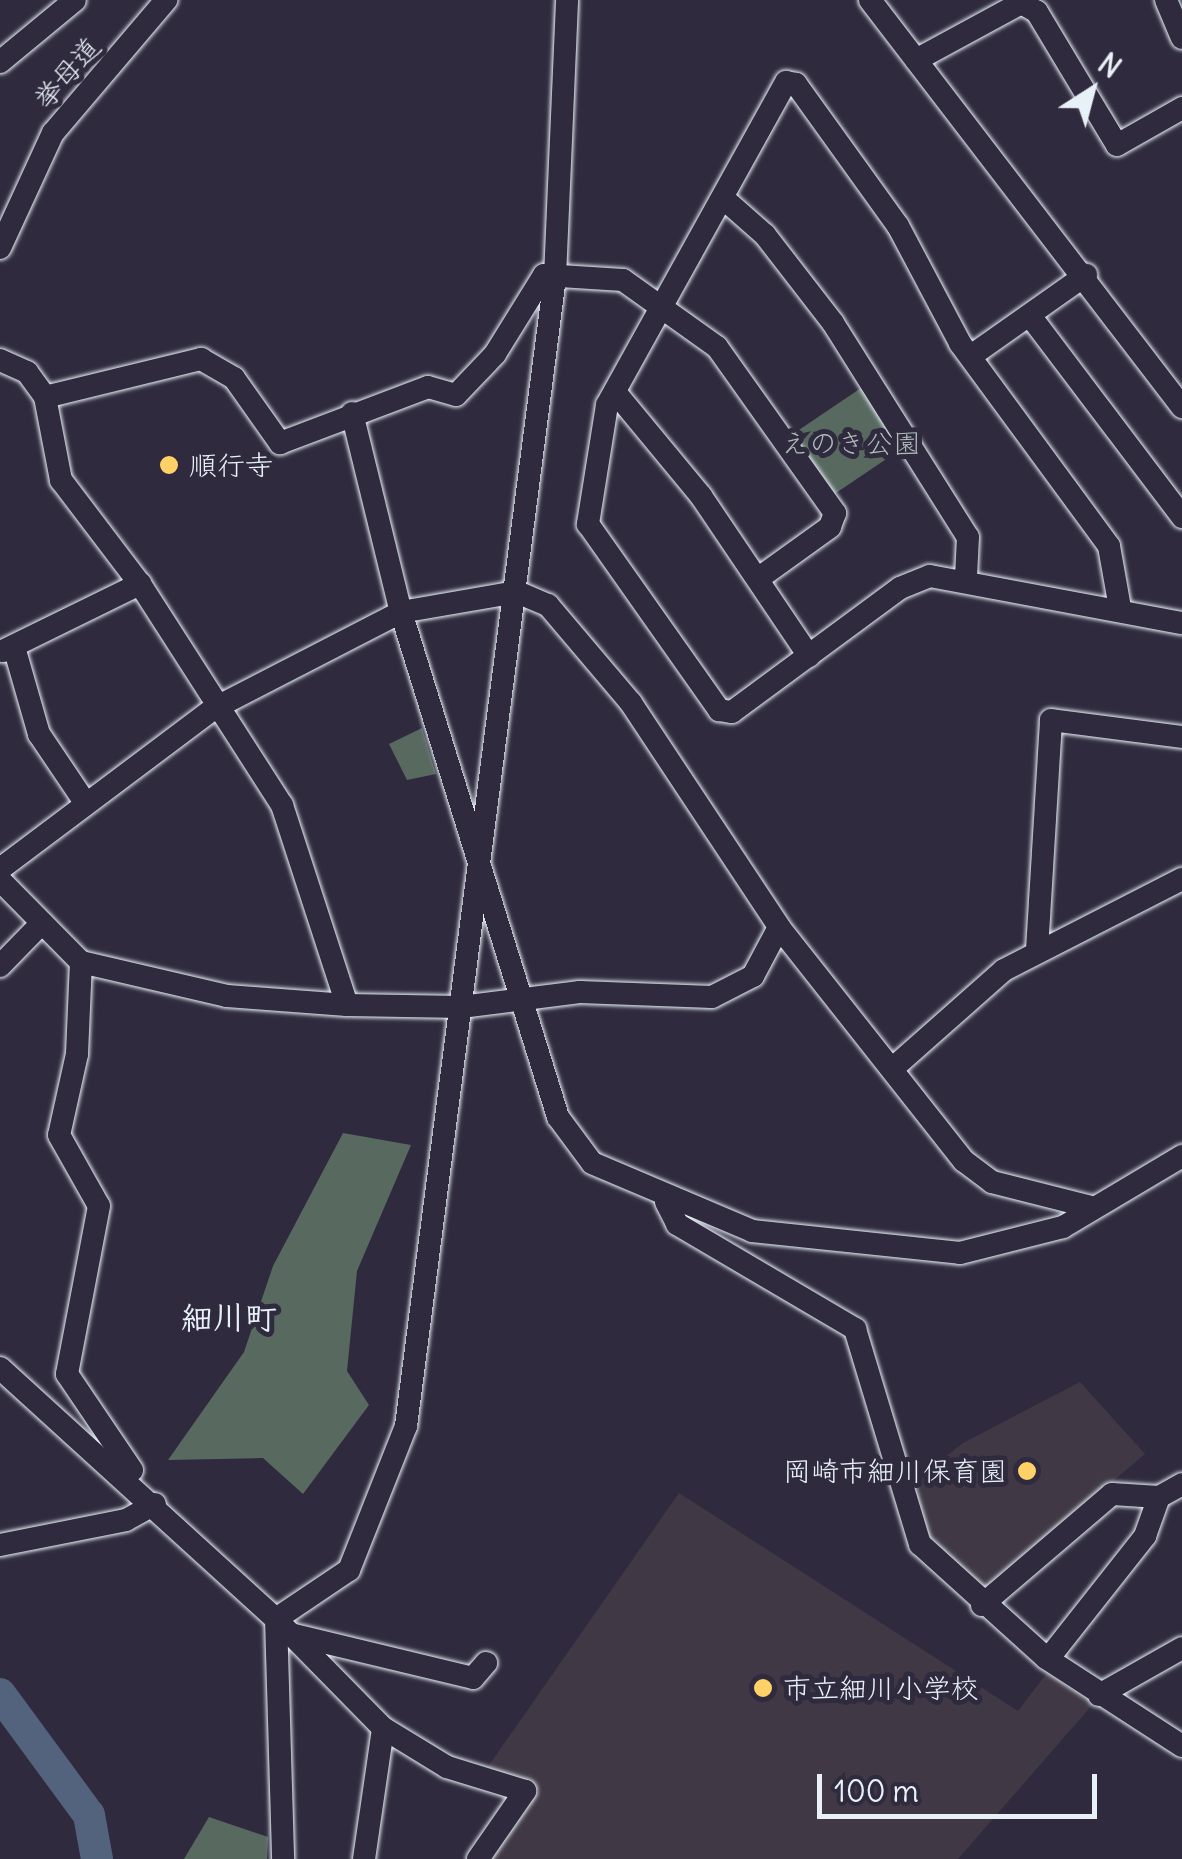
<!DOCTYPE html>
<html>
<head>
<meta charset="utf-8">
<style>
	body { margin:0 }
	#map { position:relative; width:1182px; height:1859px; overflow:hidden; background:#2f2a3d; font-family:Delius,"Klee One",sans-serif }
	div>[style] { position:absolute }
	.built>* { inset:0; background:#403945 }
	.green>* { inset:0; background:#586960; transform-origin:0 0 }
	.river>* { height:32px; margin:-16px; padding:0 16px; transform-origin:16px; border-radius:16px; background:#53627d }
	.roads { filter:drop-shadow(0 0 2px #e8f1f8) drop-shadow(0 0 2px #e8f1f8) }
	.street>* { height:22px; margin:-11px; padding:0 11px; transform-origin:11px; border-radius:11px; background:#2f2a3d }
	.dots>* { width:28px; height:28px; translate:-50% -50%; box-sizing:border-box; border:5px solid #2f2a3d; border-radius:50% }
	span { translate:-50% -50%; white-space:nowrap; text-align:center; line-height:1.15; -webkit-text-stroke:10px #2f2a3d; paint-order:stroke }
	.street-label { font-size:28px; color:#e8f1f8 }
	.park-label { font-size:28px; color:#aebbbb }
	.poi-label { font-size:28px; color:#e8f1f8 }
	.left { translate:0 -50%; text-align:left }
	.right { translate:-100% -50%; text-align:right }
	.quarter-label { font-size:32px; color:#e8f1f8; font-weight:700 }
	.north { position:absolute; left:1042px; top:40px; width:100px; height:100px; -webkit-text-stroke:8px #2f2a3d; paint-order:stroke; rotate:36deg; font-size:28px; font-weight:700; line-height:40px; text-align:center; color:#e8f1f8 }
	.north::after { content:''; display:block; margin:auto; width:35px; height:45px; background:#e8f1f8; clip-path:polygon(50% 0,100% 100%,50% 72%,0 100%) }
	.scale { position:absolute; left:817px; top:1774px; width:280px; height:45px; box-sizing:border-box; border:5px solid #e8f1f8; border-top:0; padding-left:12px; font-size:30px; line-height:35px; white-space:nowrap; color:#e8f1f8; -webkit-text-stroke:8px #2f2a3d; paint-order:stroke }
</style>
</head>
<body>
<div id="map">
	<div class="built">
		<i style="clip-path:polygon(1080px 1382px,1145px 1454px,983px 1591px,922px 1528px,907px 1487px,963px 1443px)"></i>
		<i style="clip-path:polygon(679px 1493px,1018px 1711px,1047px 1673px,1093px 1704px,958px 1859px,490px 1859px,540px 1790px,487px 1768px)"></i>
	</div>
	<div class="green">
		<i style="left:864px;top:386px;width:73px;height:88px;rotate:56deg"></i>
		<i style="clip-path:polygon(422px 728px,436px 774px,407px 780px,389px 744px)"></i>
		<i style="clip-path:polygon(343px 1133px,411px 1145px,357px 1271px,347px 1371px,369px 1405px,303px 1494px,263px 1458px,168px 1460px,244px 1352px,273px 1266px)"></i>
		<i style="clip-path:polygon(209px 1817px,268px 1837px,267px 1859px,184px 1859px)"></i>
	</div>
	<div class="river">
		<i style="left:0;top:1694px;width:150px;rotate:53.7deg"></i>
		<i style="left:89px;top:1815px;width:45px;rotate:79.7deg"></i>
	</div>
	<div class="roads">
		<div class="street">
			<i style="left:870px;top:0;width:513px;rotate:52.53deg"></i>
			<i style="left:1166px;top:0;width:41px;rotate:67.2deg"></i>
			<i style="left:916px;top:60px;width:119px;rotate:-28.5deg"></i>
			<i style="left:1021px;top:3px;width:18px;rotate:29deg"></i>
			<i style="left:1037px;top:12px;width:155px;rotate:59deg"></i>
			<i style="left:1117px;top:145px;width:75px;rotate:-29.6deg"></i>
			<i style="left:0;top:62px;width:97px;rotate:-39.6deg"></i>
			<i style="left:723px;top:198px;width:56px;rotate:41.4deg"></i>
			<i style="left:765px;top:235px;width:111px;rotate:52.3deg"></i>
			<i style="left:833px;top:323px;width:253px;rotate:57.8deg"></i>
			<i style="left:968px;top:537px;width:40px;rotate:92.9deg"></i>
			<i style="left:0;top:248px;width:127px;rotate:-65.3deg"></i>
			<i style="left:53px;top:133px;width:175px;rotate:-49.6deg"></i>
			<i style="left:1031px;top:317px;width:251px;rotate:52.9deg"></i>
			<i style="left:971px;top:356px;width:141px;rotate:-35.2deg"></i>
			<i style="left:0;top:360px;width:30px;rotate:24deg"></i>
			<i style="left:27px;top:372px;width:31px;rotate:54deg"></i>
			<i style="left:45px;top:397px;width:85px;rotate:79.1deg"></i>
			<i style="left:61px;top:480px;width:131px;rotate:52.8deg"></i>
			<i style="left:140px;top:584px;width:263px;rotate:57.3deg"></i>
			<i style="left:282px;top:805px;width:210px;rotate:72deg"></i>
			<i style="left:615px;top:392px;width:135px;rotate:50.4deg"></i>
			<i style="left:701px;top:496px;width:193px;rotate:56deg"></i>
			<i style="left:45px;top:397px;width:161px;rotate:-13.7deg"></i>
			<i style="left:201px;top:359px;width:38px;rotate:30deg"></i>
			<i style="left:234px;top:378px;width:80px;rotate:54.7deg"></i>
			<i style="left:280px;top:443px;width:158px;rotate:-20.7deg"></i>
			<i style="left:428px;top:387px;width:29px;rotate:16deg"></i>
			<i style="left:456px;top:395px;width:57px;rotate:-46.4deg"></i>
			<i style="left:495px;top:354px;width:93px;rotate:-58.2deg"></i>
			<i style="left:544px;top:275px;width:79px;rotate:3.6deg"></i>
			<i style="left:623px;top:280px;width:115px;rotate:35.5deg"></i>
			<i style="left:717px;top:347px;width:204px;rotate:54.6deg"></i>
			<i style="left:835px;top:513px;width:15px;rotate:110deg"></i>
			<i style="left:830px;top:527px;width:87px;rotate:144.3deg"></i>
			<i style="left:352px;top:413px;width:205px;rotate:76.2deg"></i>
			<i style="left:401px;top:612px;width:529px;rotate:72.73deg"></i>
			<i style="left:558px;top:1117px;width:57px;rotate:53.5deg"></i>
			<i style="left:592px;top:1163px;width:174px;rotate:23deg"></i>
			<i style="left:752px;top:1231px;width:209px;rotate:6deg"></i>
			<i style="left:960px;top:1253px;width:106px;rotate:-14.2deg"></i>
			<i style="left:1063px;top:1227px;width:139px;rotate:-30.8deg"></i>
			<i style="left:1120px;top:608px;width:63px;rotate:-100.1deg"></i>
			<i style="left:1109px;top:546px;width:252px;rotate:-126.3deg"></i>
			<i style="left:960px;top:343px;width:132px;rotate:-117.9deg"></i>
			<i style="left:898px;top:226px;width:175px;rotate:-125.7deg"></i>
			<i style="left:796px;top:84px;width:10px;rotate:-169deg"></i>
			<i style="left:786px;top:82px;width:369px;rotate:119deg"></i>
			<i style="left:607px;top:405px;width:121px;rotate:99.1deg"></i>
			<i style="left:588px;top:524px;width:228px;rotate:54.8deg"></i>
			<i style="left:719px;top:710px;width:13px;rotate:9deg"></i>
			<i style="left:732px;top:712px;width:209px;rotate:-36.4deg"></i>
			<i style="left:900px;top:588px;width:32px;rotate:-22deg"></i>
			<i style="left:930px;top:576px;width:256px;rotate:10.6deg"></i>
			<i style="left:14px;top:647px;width:91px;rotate:74deg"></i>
			<i style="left:39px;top:734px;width:84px;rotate:56.1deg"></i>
			<i style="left:3px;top:651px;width:153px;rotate:-26.1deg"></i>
			<i style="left:0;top:869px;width:266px;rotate:-36.9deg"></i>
			<i style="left:213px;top:709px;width:212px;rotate:-27.3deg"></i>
			<i style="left:401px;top:612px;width:118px;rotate:-9.8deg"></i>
			<i style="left:517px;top:592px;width:34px;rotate:23deg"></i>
			<i style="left:548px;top:605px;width:128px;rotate:49.7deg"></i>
			<i style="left:631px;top:703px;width:268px;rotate:56.5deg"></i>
			<i style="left:0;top:880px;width:115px;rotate:45.4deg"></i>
			<i style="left:81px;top:962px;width:150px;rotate:13.1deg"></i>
			<i style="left:227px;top:996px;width:120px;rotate:4.3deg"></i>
			<i style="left:347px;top:1005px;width:114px;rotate:1deg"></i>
			<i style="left:461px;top:1007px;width:120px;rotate:-7.2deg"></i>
			<i style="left:580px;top:992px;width:132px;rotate:2.2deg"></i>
			<i style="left:712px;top:997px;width:46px;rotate:-27.1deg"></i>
			<i style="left:753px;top:976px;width:55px;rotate:-62deg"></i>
			<i style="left:779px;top:927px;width:298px;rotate:51.7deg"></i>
			<i style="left:964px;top:1161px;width:35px;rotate:37deg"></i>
			<i style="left:992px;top:1182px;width:102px;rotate:14.2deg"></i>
			<i style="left:1037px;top:950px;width:230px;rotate:-86.5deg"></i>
			<i style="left:1051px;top:720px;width:132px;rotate:7.4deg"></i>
			<i style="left:81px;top:962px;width:92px;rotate:92.5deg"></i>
			<i style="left:77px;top:1054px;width:83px;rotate:102.5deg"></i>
			<i style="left:59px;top:1135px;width:81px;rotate:60.6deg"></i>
			<i style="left:99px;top:1206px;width:171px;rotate:100.8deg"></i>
			<i style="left:67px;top:1374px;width:116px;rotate:55.9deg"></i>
			<i style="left:0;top:966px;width:60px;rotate:-45.7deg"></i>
			<i style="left:892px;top:1069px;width:149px;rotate:-41.5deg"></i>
			<i style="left:1004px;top:970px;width:200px;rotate:-27.1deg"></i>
			<i style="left:666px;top:1202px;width:25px;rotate:63deg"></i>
			<i style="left:677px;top:1224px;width:207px;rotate:30.5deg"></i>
			<i style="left:855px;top:1329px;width:225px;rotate:73.2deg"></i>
			<i style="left:920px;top:1544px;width:170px;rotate:42.1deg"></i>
			<i style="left:1046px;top:1658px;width:162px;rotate:32.9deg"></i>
			<i style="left:0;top:1368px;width:373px;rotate:42.3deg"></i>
			<i style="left:276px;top:1619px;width:240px;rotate:88.3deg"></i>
			<i style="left:0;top:1545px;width:128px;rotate:-11.2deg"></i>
			<i style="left:126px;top:1520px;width:33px;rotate:-29deg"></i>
			<i style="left:982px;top:1605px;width:171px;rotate:-40.5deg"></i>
			<i style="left:1112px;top:1494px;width:47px;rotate:3.7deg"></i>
			<i style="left:1159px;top:1497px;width:26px;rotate:-29deg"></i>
			<i style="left:290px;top:1634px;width:188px;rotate:13.5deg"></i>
			<i style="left:473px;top:1678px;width:20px;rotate:-49deg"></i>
			<i style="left:1048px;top:1659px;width:157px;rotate:-51.7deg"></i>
			<i style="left:1145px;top:1536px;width:41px;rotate:-70.3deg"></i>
			<i style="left:1099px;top:1695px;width:95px;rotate:-29.5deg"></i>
			<i style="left:364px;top:1859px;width:132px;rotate:-81.7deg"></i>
			<i style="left:478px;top:1859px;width:83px;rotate:-55.3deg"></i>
			<i style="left:525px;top:1791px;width:82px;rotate:-162.9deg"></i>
			<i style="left:447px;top:1767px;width:75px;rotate:-148.6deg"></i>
			<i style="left:383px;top:1728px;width:153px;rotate:-134.5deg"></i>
			<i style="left:276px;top:1619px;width:88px;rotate:-33.9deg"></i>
			<i style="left:349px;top:1570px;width:155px;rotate:-68.4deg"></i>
			<i style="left:406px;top:1426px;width:1159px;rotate:-82.61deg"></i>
			<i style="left:555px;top:277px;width:277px;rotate:-87.5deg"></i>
		</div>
	</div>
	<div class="dots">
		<i style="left:169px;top:465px;background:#ffd166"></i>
		<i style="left:1027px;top:1471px;background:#ffd166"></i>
		<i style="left:763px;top:1688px;background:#ffd166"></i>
	</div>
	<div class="street-label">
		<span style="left:67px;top:73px;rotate:-49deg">挙母道</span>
	</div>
	<div class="park-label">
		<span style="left:851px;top:443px">えのき公園</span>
	</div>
	<div class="poi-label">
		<span class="left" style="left:189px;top:465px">順行寺</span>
		<span class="right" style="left:1007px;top:1471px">岡崎市細川保育園</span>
		<span class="left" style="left:783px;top:1688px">市立細川小学校</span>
	</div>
	<div class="quarter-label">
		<span style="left:229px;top:1318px">細川町</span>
	</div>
	<div class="north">N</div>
	<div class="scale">100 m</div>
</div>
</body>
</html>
